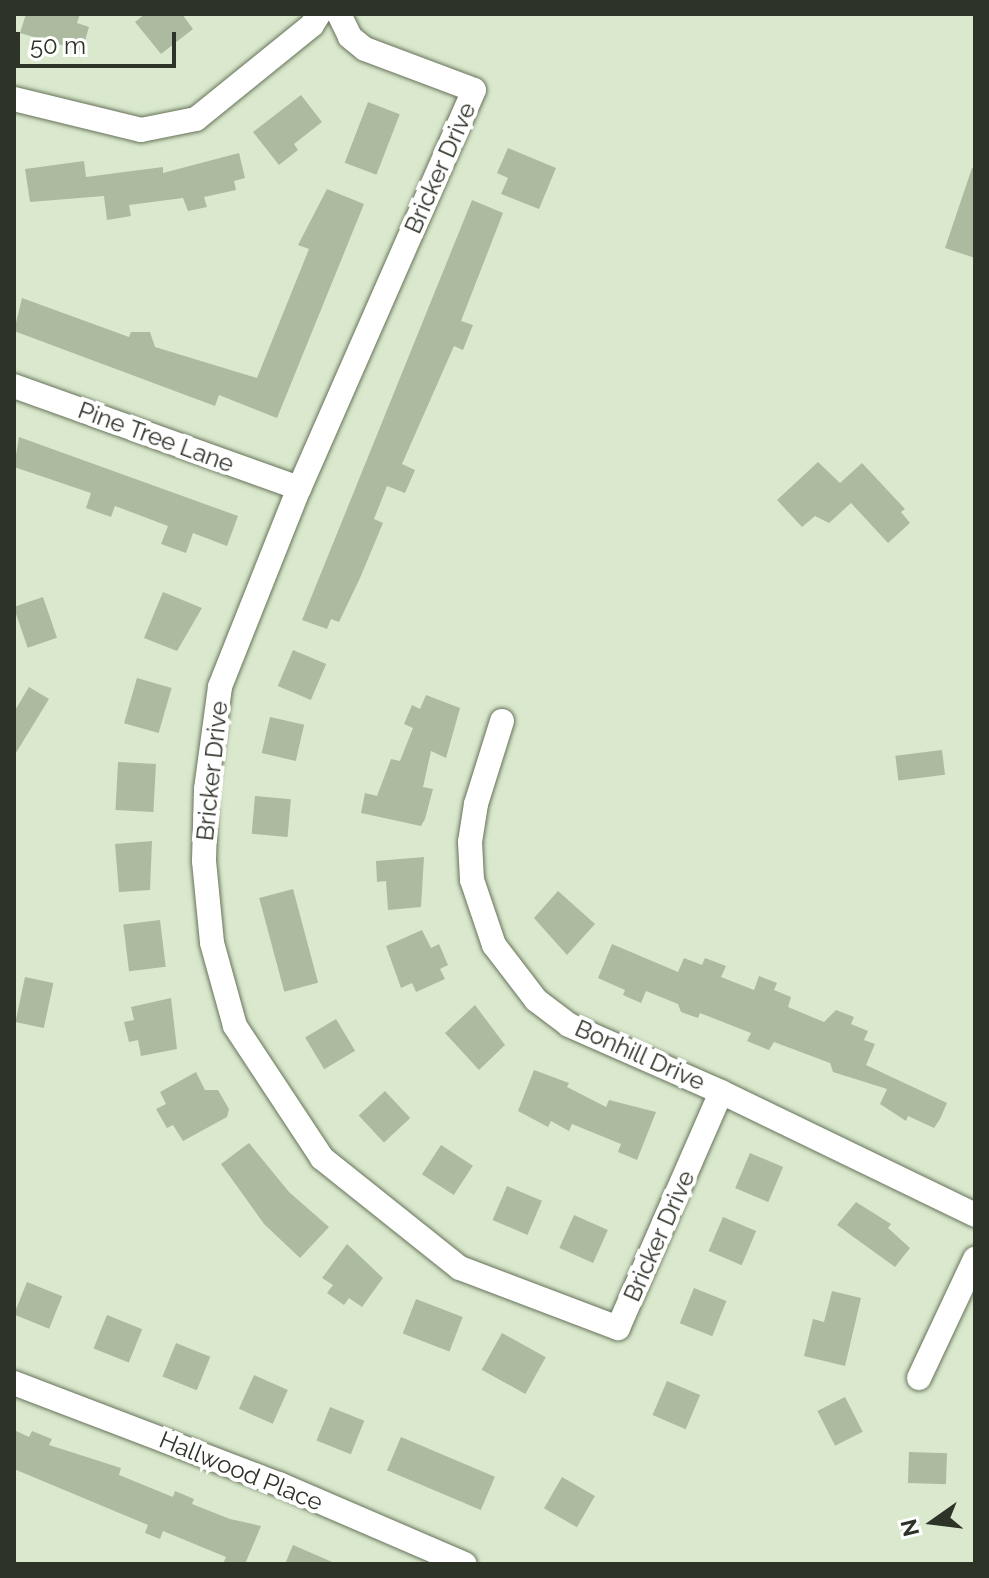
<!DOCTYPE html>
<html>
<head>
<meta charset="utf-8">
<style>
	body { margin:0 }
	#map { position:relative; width:989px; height:1578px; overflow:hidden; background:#dae9cd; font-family:Raleway,sans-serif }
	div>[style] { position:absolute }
	.building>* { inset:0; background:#acba9f; transform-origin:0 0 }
	.roads { filter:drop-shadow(0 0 2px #66735a) drop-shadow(0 0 2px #66735a) }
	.street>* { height:24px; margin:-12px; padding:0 12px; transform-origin:12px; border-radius:12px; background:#fff }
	span { translate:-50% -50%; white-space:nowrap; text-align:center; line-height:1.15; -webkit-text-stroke:8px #fff; paint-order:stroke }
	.street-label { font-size:24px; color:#2e3328 }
	.frame { position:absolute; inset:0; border:16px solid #2e3328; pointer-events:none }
	.north { position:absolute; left:893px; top:1482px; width:80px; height:80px; -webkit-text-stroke:6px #fff; paint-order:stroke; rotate:256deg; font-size:22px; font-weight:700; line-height:32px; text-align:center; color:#2e3328 }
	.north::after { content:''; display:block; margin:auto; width:28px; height:36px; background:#2e3328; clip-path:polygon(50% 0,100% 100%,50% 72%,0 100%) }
	.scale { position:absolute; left:16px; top:32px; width:160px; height:36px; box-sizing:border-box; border:4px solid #2e3328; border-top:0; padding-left:10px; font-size:24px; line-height:28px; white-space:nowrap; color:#2e3328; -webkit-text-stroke:6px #fff; paint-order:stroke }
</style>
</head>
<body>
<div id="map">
	<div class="building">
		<i style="clip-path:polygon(26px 14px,80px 14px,77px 23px,89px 27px,82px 51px,20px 33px)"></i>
		<i style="clip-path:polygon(145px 14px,182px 14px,193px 29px,161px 54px,135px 22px)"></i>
		<i style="clip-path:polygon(301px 95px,322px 122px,294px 144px,298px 150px,279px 165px,253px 132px)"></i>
		<i style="left:368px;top:102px;width:34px;height:65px;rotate:21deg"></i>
		<i style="clip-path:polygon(508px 148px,556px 168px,539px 209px,501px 194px,508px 178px,497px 173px)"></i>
		<i style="clip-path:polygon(239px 153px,245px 178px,234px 181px,236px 190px,204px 197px,207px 207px,188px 211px,183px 198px,129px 205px,131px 216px,107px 220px,104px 196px,30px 202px,25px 169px,84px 161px,86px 177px,163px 167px,163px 173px)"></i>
		<i style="clip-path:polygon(972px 168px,975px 169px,975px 258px,945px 248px)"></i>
		<i style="clip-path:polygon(327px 189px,364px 204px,277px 418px,219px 395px,215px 406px,14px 331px,22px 298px,129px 337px,131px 332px,150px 332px,155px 347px,257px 378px,309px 249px,298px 245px)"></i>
		<i style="clip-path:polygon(472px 200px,503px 213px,461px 321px,473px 325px,463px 350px,454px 346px,402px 464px,415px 470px,405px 493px,387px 486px,374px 519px,383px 523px,360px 578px,339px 622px,331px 619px,327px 629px,302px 620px)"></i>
		<i style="clip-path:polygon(19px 437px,238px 516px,227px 546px,193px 533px,186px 553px,161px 544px,168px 526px,115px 506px,111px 517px,86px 508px,91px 493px,14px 467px)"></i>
		<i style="clip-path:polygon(818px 462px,840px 483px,862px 463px,905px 509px,901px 512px,910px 523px,888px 543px,851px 503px,829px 523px,815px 516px,802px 527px,777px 500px)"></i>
		<i style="clip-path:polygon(163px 592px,202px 608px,177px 651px,144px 638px)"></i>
		<i style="left:43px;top:597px;width:43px;height:31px;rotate:71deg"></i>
		<i style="left:293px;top:650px;width:36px;height:39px;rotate:23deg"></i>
		<i style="left:137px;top:678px;width:36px;height:47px;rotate:16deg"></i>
		<i style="clip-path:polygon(29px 687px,49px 699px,14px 756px,14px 712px)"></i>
		<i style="clip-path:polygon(426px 695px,460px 708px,446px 758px,431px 751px,423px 787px,433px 789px,425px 819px,421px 826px,361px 813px,365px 793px,377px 796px,391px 759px,400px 761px,413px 728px,404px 724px,412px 705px,420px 709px)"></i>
		<i style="left:270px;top:717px;width:35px;height:37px;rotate:13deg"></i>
		<i style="left:942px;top:750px;width:25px;height:47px;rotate:83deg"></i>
		<i style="left:118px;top:762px;width:38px;height:48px;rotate:3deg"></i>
		<i style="left:255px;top:796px;width:36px;height:38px;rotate:5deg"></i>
		<i style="clip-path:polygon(152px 841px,150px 890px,119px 892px,115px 844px)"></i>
		<i style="clip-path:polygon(424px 857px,421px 907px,388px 910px,386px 881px,377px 882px,376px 861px)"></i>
		<i style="left:293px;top:889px;width:97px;height:35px;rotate:75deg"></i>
		<i style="clip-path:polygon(558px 891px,595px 924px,567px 955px,534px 918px)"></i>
		<i style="left:160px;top:920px;width:47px;height:37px;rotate:83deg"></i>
		<i style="clip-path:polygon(422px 930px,431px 948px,439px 944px,448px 965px,440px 969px,445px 979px,416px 992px,412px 983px,401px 988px,386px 946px)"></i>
		<i style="clip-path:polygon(612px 944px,678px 972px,684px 958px,702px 965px,705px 958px,726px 966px,721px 977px,754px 990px,759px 976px,777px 983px,774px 990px,791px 997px,788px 1007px,824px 1022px,836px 1010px,854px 1017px,851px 1024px,868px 1031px,864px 1040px,875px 1044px,866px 1065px,947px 1103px,940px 1119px,934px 1128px,908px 1116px,906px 1121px,880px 1104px,887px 1089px,833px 1072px,830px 1063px,774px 1042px,769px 1050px,747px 1041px,751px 1033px,700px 1013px,698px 1018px,681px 1012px,678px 1004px,646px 991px,641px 1003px,623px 995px,625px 990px,598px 978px)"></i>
		<i style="left:25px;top:977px;width:29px;height:46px;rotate:12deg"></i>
		<i style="clip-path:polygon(171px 998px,177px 1049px,141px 1056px,138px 1040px,129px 1042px,124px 1022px,134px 1020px,131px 1007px)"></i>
		<i style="clip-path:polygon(475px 1005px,505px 1045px,479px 1070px,445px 1033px)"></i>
		<i style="left:336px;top:1019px;width:37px;height:36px;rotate:59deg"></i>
		<i style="clip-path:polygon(534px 1070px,569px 1083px,567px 1087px,606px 1107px,609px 1100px,656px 1112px,637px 1160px,618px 1152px,621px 1144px,572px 1124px,569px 1131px,551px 1121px,548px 1127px,518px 1111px)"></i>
		<i style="clip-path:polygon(196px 1072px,205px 1090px,218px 1090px,229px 1109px,227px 1117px,183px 1141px,173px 1125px,167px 1128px,156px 1109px,166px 1104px,160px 1092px)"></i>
		<i style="left:385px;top:1091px;width:37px;height:36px;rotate:47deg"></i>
		<i style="clip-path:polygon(249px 1143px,289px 1192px,329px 1227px,300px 1258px,264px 1224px,221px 1164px)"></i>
		<i style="left:441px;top:1145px;width:38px;height:35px;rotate:33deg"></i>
		<i style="left:750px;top:1153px;width:36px;height:38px;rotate:23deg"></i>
		<i style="left:507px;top:1186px;width:38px;height:37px;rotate:23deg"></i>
		<i style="clip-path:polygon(856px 1202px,891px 1224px,888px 1228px,910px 1248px,895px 1267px,837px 1225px)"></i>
		<i style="left:574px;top:1215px;width:37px;height:36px;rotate:24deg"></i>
		<i style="left:723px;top:1217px;width:36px;height:37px;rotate:23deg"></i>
		<i style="clip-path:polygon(347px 1244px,383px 1278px,362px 1307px,349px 1298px,344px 1305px,327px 1293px,333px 1285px,322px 1278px)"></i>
		<i style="left:27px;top:1282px;width:38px;height:35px;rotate:22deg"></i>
		<i style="left:694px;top:1288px;width:35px;height:38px;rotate:22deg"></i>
		<i style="clip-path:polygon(832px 1291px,861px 1298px,845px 1366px,804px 1356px,813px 1319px,824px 1322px)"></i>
		<i style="left:416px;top:1299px;width:50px;height:37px;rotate:21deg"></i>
		<i style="left:107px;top:1315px;width:38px;height:36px;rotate:22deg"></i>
		<i style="left:502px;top:1333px;width:50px;height:42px;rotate:29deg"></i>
		<i style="left:176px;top:1343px;width:37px;height:36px;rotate:22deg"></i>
		<i style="left:254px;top:1375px;width:37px;height:37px;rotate:24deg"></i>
		<i style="left:667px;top:1381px;width:36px;height:37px;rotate:23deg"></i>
		<i style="left:845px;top:1397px;width:39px;height:31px;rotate:63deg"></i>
		<i style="left:330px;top:1407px;width:37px;height:36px;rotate:22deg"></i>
		<i style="clip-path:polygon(14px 1430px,29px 1437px,32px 1431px,52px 1439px,49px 1445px,121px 1468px,119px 1475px,173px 1497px,175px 1491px,194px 1499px,192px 1504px,230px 1519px,261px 1526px,245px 1564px,223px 1564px,226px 1557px,163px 1531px,160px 1539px,145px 1533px,148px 1525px,14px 1469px)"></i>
		<i style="left:401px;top:1437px;width:102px;height:36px;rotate:23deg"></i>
		<i style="left:909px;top:1452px;width:38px;height:31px;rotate:2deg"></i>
		<i style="left:562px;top:1477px;width:38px;height:36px;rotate:30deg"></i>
		<i style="clip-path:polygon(293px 1545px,337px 1564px,285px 1564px)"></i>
	</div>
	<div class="roads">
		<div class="street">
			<i style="left:339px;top:14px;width:25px;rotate:64deg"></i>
			<i style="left:350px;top:37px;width:19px;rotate:39deg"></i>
			<i style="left:365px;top:49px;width:116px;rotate:20.6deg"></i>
			<i style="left:474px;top:90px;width:435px;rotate:113.7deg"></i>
			<i style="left:299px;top:488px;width:214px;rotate:111.7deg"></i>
			<i style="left:220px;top:687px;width:103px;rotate:97.8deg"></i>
			<i style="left:206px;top:789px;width:72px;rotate:91.6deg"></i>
			<i style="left:204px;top:861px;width:82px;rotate:84.4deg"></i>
			<i style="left:212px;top:943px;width:86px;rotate:74.5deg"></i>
			<i style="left:235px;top:1026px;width:158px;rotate:56.6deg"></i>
			<i style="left:322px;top:1158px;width:176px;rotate:38.6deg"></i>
			<i style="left:460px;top:1268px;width:169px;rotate:20.8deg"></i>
			<i style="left:618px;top:1328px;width:257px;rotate:-66.4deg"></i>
			<i style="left:14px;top:99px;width:131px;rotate:13.7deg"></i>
			<i style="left:141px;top:130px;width:56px;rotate:-11.3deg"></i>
			<i style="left:196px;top:119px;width:149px;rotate:-39deg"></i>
			<i style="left:312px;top:25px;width:13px;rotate:-58deg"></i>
			<i style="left:14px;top:386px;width:303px;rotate:19.7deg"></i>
			<i style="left:502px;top:721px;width:87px;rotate:107.4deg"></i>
			<i style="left:476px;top:804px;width:38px;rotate:99deg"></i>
			<i style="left:470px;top:842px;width:38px;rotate:87deg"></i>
			<i style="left:472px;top:880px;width:69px;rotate:71.3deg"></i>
			<i style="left:494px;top:945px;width:69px;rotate:52.6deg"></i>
			<i style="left:536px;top:1000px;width:41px;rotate:37.1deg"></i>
			<i style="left:569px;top:1025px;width:166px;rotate:23.8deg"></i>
			<i style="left:721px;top:1092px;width:282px;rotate:25.8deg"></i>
			<i style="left:919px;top:1378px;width:132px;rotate:-64.8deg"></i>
			<i style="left:14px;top:1383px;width:284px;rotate:20.9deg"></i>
			<i style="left:279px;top:1484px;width:202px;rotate:23.3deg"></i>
		</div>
	</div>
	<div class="street-label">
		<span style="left:440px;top:168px;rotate:-66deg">Bricker Drive</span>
		<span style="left:156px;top:437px;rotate:20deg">Pine Tree Lane</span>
		<span style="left:212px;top:771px;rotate:-84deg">Bricker Drive</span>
		<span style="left:640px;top:1055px;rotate:24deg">Bonhill Drive</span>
		<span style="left:659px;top:1236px;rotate:-66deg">Bricker Drive</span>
		<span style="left:241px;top:1471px;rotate:22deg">Hallwood Place</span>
	</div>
	<div class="frame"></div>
	<div class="north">N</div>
	<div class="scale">50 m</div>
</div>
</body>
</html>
